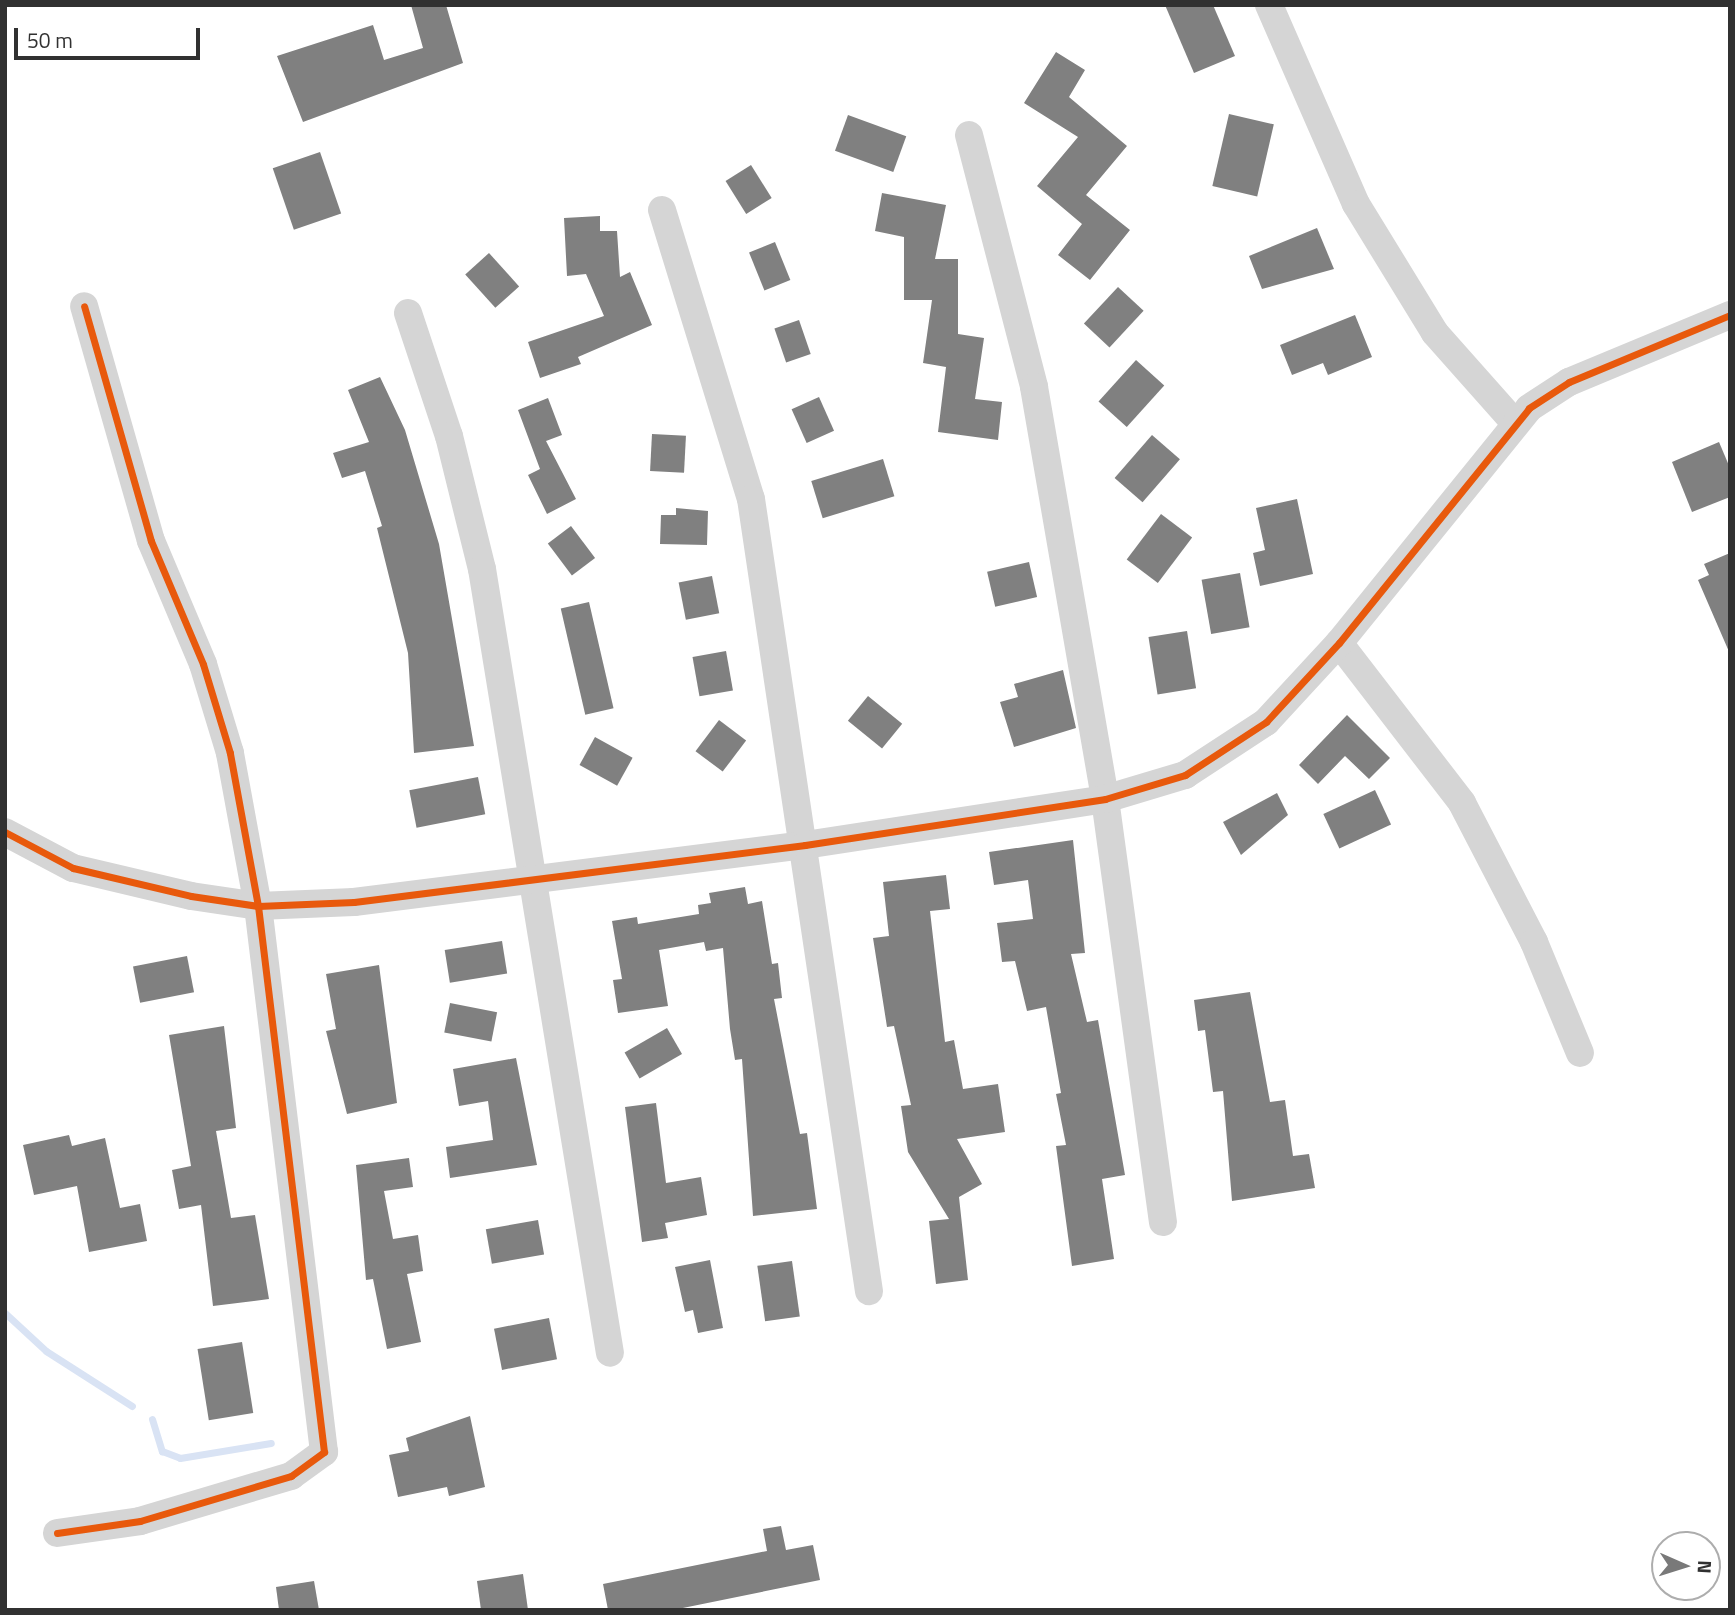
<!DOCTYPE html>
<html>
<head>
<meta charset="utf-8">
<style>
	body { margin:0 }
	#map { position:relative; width:1735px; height:1615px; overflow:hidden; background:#fff; font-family:"Titillium Web",sans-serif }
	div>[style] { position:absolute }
	.stream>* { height:7px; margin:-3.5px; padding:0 3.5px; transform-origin:3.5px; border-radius:3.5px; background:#d9e3f4 }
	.building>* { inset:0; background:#808080; transform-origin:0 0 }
	.minor>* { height:28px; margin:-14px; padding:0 14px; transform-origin:14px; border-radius:14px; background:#d5d5d5 }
	.cycleway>* { height:7px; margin:-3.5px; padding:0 3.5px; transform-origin:3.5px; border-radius:3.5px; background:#e8590c }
	span { translate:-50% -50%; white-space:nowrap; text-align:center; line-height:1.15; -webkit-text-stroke:7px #fff; paint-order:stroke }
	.frame { position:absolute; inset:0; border:7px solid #313131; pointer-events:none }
	.north { position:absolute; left:1651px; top:1531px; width:70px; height:70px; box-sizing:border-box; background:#fff; border:2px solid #adadad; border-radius:50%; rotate:93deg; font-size:19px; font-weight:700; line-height:28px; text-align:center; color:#313131 }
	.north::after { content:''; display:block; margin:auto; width:24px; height:32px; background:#797979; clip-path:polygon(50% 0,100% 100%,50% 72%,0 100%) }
	.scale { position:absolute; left:14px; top:28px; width:186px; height:32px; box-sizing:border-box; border:4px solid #313131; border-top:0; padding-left:9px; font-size:21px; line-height:24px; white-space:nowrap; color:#313131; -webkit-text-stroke:5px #fff; paint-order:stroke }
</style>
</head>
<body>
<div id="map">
	<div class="stream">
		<i style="left:5px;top:1313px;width:56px;rotate:42.8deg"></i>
		<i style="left:46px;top:1351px;width:102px;rotate:32.6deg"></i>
		<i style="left:152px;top:1419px;width:34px;rotate:73deg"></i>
		<i style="left:162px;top:1451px;width:19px;rotate:21deg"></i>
		<i style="left:180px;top:1458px;width:92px;rotate:-9.4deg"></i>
	</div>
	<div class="building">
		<i style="clip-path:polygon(411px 5px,446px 5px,463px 63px,303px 122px,277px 56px,373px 25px,384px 60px,423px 48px)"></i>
		<i style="clip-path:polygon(1165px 5px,1213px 5px,1235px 56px,1194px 73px)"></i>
		<i style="clip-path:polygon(1056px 52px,1085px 70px,1069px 97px,1127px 146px,1086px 195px,1130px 230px,1090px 280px,1058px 255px,1082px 224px,1037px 186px,1078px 137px,1024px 103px)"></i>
		<i style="left:1229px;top:114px;width:46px;height:74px;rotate:13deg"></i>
		<i style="left:848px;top:115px;width:62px;height:38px;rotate:20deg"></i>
		<i style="left:320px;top:152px;width:65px;height:50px;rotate:71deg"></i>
		<i style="left:751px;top:165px;width:39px;height:30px;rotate:58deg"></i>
		<i style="clip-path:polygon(882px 193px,946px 205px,935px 259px,958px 259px,958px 334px,984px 338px,975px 399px,1002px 402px,998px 440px,938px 432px,946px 367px,923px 363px,932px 300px,904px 300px,904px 237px,875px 231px)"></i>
		<i style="clip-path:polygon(600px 216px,600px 231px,617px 231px,620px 277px,630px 272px,652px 325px,578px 357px,581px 364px,540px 378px,528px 342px,604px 316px,586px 274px,567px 276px,564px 218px)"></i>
		<i style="clip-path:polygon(1317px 228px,1334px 269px,1262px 289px,1249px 256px)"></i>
		<i style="left:775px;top:242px;width:41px;height:28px;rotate:68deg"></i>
		<i style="left:489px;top:253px;width:45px;height:32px;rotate:48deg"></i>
		<i style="left:1118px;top:287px;width:35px;height:50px;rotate:43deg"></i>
		<i style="clip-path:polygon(1355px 315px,1372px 357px,1328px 375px,1323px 363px,1292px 375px,1280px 345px)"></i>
		<i style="left:799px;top:320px;width:36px;height:26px;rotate:71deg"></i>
		<i style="left:1136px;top:360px;width:38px;height:56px;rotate:42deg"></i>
		<i style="clip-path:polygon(380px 377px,405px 430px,439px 544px,474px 746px,414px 753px,408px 653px,377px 528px,382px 526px,365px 471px,342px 478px,333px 453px,369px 442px,348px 390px)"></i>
		<i style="left:819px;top:397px;width:37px;height:30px;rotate:66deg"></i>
		<i style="clip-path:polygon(548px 398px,562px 435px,546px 441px,576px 499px,547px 514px,528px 475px,540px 469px,518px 410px)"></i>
		<i style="left:652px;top:434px;width:34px;height:37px;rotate:3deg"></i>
		<i style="left:1152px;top:435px;width:37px;height:57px;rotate:41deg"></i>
		<i style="clip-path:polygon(1719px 442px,1730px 468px,1730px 497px,1692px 512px,1672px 462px)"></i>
		<i style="left:883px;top:459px;width:39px;height:75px;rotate:73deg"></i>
		<i style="clip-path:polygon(1297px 499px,1313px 574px,1260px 586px,1253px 553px,1265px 550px,1256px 508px)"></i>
		<i style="clip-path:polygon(676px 508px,708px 511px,707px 545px,660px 544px,661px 515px,676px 515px)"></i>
		<i style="left:1161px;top:514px;width:39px;height:57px;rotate:37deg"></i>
		<i style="left:571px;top:526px;width:40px;height:29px;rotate:53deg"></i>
		<i style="clip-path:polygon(1730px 553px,1730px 654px,1698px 580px,1709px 575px,1704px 564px)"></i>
		<i style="left:1029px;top:562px;width:36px;height:43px;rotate:77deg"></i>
		<i style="left:1240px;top:573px;width:55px;height:39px;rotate:80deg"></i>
		<i style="left:712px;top:576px;width:38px;height:34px;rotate:79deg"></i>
		<i style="left:589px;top:602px;width:109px;height:29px;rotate:77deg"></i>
		<i style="left:1187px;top:631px;width:58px;height:39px;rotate:81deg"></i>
		<i style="left:726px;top:651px;width:40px;height:34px;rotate:80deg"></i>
		<i style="clip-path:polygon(1063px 670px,1076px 728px,1014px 747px,1000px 702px,1018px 697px,1014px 684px)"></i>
		<i style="left:868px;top:696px;width:44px;height:32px;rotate:39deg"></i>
		<i style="clip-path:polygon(1347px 715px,1390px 758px,1369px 779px,1345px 756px,1318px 784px,1299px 765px)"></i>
		<i style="left:719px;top:720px;width:34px;height:39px;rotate:37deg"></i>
		<i style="left:595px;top:737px;width:43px;height:32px;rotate:29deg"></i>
		<i style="left:478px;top:777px;width:38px;height:70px;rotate:79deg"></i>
		<i style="left:1375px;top:790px;width:38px;height:57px;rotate:65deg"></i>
		<i style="clip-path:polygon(1277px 793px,1288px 815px,1241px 855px,1223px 822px)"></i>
		<i style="clip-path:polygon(1073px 840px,1085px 953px,1071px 954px,1087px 1022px,1098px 1020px,1125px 1175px,1102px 1179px,1114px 1259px,1072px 1266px,1056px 1146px,1066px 1145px,1056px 1094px,1061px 1093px,1046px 1007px,1027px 1011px,1015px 961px,1002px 962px,997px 923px,1033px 919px,1028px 880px,994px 885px,989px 852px)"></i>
		<i style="clip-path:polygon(946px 875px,950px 909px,930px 911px,945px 1042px,954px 1040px,963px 1089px,998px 1084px,1005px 1132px,957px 1139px,982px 1184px,959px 1197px,968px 1280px,936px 1284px,929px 1221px,949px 1219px,908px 1152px,901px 1106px,911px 1105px,894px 1026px,887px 1027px,873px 938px,889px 936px,883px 882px)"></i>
		<i style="clip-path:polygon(745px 887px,748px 904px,762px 901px,772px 964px,778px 963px,782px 998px,774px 999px,800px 1134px,807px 1133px,817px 1209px,753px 1216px,742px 1059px,735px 1060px,730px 1029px,723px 948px,706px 951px,704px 942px,659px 950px,668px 1006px,618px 1013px,613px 980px,622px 979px,612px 921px,637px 917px,638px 924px,699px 914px,698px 905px,711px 903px,709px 893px)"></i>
		<i style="left:502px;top:941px;width:33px;height:58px;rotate:81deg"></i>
		<i style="left:187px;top:956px;width:37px;height:55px;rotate:79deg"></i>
		<i style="clip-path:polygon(379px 965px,397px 1103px,347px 1114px,326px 1031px,336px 1029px,326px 974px)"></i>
		<i style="clip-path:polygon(1250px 992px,1270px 1102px,1285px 1100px,1293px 1156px,1309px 1154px,1315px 1188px,1232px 1201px,1223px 1091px,1213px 1092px,1205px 1030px,1198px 1031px,1194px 1000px)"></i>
		<i style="left:450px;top:1003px;width:48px;height:30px;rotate:11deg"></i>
		<i style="clip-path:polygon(224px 1026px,236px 1128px,216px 1131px,231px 1218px,255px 1215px,269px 1299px,213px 1306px,201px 1205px,179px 1209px,172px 1170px,191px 1166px,169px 1035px)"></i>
		<i style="left:667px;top:1028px;width:30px;height:49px;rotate:60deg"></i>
		<i style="clip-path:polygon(516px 1058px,537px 1165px,450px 1178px,446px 1147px,493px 1140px,488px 1101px,459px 1106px,453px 1069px)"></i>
		<i style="clip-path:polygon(656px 1103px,666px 1183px,701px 1177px,707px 1215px,665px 1223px,668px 1238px,642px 1242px,625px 1107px)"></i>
		<i style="clip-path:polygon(69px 1135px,72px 1146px,105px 1138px,120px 1208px,140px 1204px,147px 1241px,89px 1252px,77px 1186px,34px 1195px,23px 1145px)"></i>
		<i style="clip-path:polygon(409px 1158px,413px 1187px,384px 1191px,393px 1239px,418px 1235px,423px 1271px,407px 1274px,421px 1342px,387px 1349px,373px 1279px,366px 1280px,356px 1165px)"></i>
		<i style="left:538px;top:1220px;width:35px;height:53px;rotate:80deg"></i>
		<i style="clip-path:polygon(710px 1260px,723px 1328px,698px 1333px,693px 1310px,685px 1312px,675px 1267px)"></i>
		<i style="left:792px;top:1261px;width:56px;height:35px;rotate:82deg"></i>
		<i style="left:549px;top:1318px;width:42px;height:56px;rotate:79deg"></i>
		<i style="left:242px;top:1342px;width:72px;height:45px;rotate:81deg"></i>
		<i style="clip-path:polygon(470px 1416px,485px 1487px,449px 1496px,447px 1487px,398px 1497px,389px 1455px,409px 1451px,406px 1438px)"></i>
		<i style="clip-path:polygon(781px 1526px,786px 1550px,813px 1545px,820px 1580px,673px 1610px,608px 1610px,603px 1584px,767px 1551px,763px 1529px)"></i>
		<i style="clip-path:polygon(523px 1574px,528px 1610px,481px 1610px,477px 1581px)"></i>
		<i style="clip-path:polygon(314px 1581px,319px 1610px,279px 1610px,276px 1587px)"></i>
	</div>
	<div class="minor">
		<i style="left:1269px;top:5px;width:217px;rotate:66.4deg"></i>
		<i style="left:1356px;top:204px;width:151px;rotate:58.5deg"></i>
		<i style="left:1435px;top:333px;width:120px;rotate:48.4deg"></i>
		<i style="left:969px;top:135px;width:260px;rotate:75.5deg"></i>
		<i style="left:1034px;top:387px;width:418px;rotate:80.2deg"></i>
		<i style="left:1105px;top:799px;width:427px;rotate:82.2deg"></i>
		<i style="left:662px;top:210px;width:302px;rotate:72.9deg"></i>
		<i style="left:751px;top:499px;width:801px;rotate:81.53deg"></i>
		<i style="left:408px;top:313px;width:130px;rotate:71.6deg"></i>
		<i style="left:449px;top:436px;width:137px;rotate:76.1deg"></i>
		<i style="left:482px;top:569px;width:794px;rotate:80.73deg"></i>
		<i style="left:1339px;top:643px;width:202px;rotate:52.4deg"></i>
		<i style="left:1462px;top:803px;width:157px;rotate:62.6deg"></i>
		<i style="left:1534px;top:942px;width:120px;rotate:67.5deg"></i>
		<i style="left:5px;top:832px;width:77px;rotate:27.9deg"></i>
		<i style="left:73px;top:868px;width:121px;rotate:13.3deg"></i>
		<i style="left:191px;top:896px;width:68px;rotate:8.5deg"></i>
		<i style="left:258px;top:906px;width:96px;rotate:-2.4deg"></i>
		<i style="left:354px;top:902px;width:455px;rotate:-7.2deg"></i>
		<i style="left:805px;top:845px;width:304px;rotate:-8.7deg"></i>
		<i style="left:1105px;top:799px;width:84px;rotate:-16.7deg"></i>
		<i style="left:1185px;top:775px;width:97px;rotate:-33.2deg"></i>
		<i style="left:1266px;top:722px;width:108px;rotate:-47.3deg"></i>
		<i style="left:1339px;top:643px;width:302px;rotate:-51deg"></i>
		<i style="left:1529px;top:408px;width:48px;rotate:-33deg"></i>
		<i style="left:1569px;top:382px;width:174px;rotate:-22.6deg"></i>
		<i style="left:57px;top:1533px;width:84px;rotate:-8.2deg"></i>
		<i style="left:140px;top:1521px;width:158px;rotate:-16.6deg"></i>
		<i style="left:291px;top:1476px;width:41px;rotate:-36deg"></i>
		<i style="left:324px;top:1452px;width:550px;rotate:-96.89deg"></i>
		<i style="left:258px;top:906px;width:156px;rotate:-100.4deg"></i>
		<i style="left:230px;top:753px;width:93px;rotate:-106.9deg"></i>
		<i style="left:203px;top:664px;width:134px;rotate:-112.9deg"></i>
		<i style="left:151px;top:541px;width:244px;rotate:-105.9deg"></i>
	</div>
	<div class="cycleway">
		<i style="left:5px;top:832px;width:77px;rotate:27.9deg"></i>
		<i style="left:73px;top:868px;width:121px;rotate:13.3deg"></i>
		<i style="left:191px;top:896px;width:68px;rotate:8.5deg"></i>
		<i style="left:258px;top:906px;width:96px;rotate:-2.4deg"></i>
		<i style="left:354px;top:902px;width:455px;rotate:-7.2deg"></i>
		<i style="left:805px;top:845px;width:304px;rotate:-8.7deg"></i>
		<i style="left:1105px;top:799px;width:84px;rotate:-16.7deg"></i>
		<i style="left:1185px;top:775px;width:97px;rotate:-33.2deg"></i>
		<i style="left:1266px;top:722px;width:108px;rotate:-47.3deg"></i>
		<i style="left:1339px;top:643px;width:302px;rotate:-51deg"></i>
		<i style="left:1529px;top:408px;width:48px;rotate:-33deg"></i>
		<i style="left:1569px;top:382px;width:174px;rotate:-22.6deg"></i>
		<i style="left:57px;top:1533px;width:84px;rotate:-8.2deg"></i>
		<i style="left:140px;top:1521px;width:158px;rotate:-16.6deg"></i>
		<i style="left:291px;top:1476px;width:41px;rotate:-36deg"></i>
		<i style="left:324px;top:1452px;width:550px;rotate:-96.89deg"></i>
		<i style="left:258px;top:906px;width:156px;rotate:-100.4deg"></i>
		<i style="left:230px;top:753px;width:93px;rotate:-106.9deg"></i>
		<i style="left:203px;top:664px;width:134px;rotate:-112.9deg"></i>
		<i style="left:151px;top:541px;width:244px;rotate:-105.9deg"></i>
	</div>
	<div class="frame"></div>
	<div class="north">N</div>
	<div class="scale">50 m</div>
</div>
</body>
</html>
